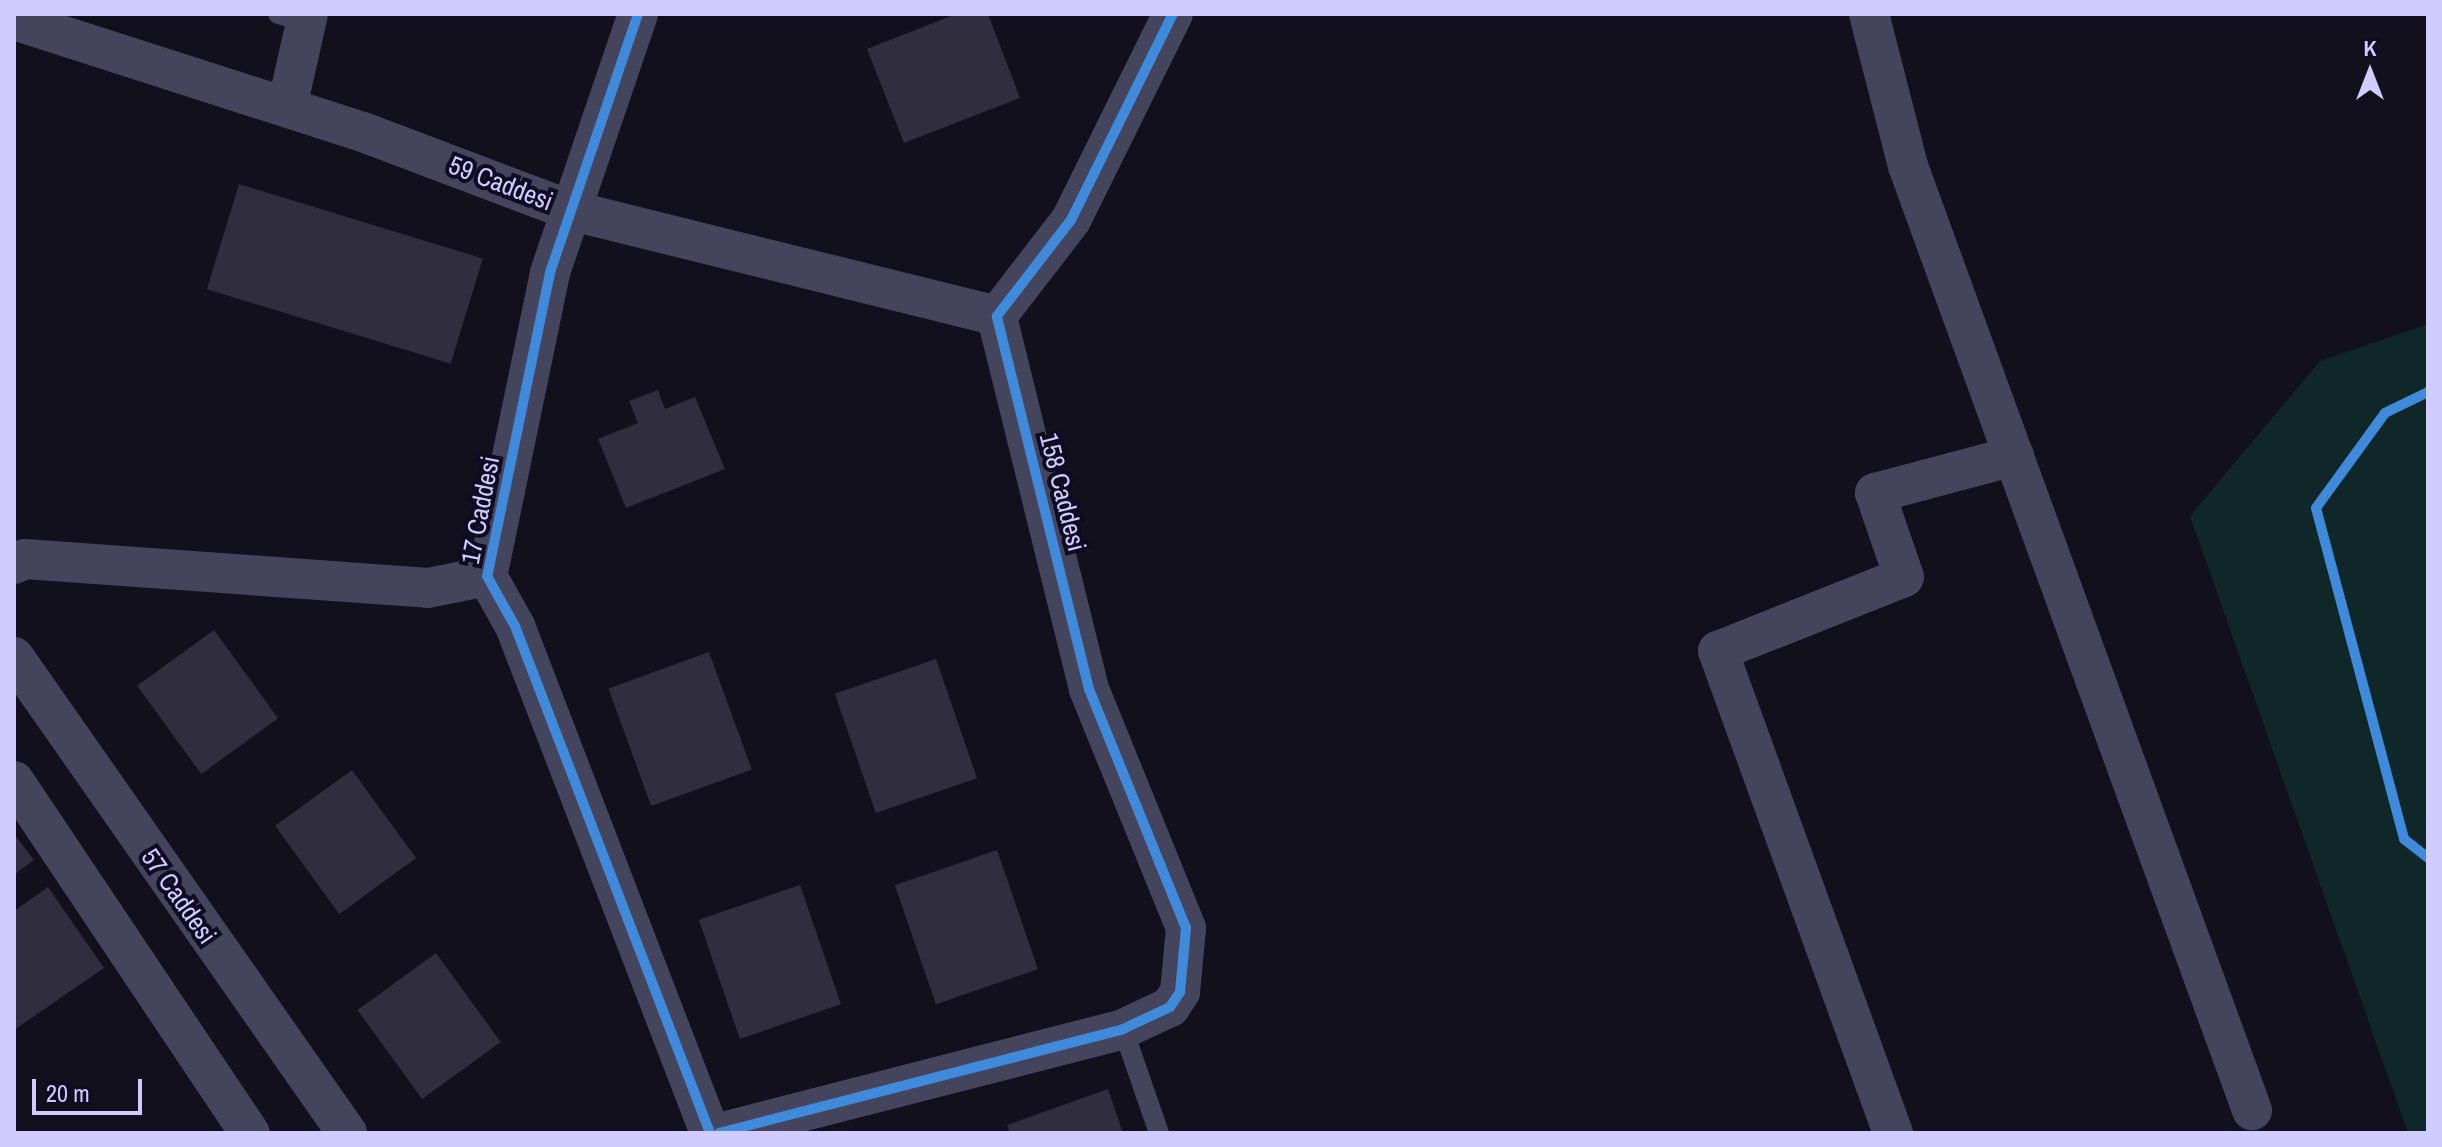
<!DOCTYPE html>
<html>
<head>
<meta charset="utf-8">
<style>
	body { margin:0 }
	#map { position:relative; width:2442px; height:1147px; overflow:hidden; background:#12101c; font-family:"Archivo Narrow",sans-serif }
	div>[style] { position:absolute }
	.green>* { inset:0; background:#0f2729 }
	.building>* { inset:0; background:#302d3e; transform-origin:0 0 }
	.lane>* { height:20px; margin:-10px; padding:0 10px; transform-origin:10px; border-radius:10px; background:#45445d }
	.street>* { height:40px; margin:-20px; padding:0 20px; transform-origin:20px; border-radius:20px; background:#45445d }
	.cycleway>* { height:10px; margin:-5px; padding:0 5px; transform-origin:5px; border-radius:5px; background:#408adc }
	span { translate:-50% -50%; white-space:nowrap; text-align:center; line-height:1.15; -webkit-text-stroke:8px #0f0b21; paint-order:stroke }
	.street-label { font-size:26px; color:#d1cbff }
	.frame { position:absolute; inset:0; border:16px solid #d1cbff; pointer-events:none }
	.north { position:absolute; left:2330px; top:32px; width:80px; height:80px; -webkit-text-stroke:6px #0f0b21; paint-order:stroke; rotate:0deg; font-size:22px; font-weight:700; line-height:32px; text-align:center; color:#d1cbff }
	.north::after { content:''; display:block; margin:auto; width:28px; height:36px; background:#d1cbff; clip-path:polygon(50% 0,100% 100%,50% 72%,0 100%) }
	.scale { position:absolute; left:32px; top:1079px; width:110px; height:36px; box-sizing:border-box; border:4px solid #d1cbff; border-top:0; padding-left:10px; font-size:24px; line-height:28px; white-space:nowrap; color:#d1cbff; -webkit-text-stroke:6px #0f0b21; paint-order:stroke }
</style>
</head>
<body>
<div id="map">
	<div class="green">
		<i style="clip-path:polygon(2428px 324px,2428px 1133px,2408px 1133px,2190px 516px,2320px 361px)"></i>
	</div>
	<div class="building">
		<i style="clip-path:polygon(956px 14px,988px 14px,1020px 98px,904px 143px,867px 49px)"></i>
		<i style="left:239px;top:184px;width:255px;height:110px;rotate:17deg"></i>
		<i style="clip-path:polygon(658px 390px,665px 409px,695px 397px,725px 469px,626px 508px,598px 439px,638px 423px,629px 401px)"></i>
		<i style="left:214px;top:630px;width:109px;height:95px;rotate:54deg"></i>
		<i style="left:709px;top:652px;width:125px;height:107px;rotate:70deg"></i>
		<i style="left:936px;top:659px;width:126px;height:107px;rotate:71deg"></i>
		<i style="left:352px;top:770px;width:109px;height:95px;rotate:54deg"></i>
		<i style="clip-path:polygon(14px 834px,34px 860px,14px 875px)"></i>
		<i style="left:997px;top:850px;width:126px;height:108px;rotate:71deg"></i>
		<i style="left:800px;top:885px;width:126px;height:107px;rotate:71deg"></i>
		<i style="clip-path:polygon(48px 887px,104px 968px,14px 1030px,14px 911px)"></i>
		<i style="left:436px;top:953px;width:110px;height:97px;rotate:54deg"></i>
		<i style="clip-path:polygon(1108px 1089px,1123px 1133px,1010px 1133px,1007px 1125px)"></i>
	</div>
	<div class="lane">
		<i style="left:278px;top:14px;width:29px;rotate:16deg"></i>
		<i style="left:1123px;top:1029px;width:110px;rotate:70.9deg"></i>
	</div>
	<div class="street">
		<i style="left:638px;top:14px;width:274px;rotate:108.8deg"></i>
		<i style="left:550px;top:273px;width:309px;rotate:101.7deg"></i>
		<i style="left:487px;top:576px;width:57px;rotate:60.8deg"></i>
		<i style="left:515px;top:626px;width:543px;rotate:68.96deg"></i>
		<i style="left:1869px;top:14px;width:157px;rotate:75.6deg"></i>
		<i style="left:1908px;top:166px;width:1005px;rotate:69.98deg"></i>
		<i style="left:14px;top:20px;width:367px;rotate:17.8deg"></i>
		<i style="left:363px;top:132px;width:220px;rotate:20.7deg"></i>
		<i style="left:569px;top:210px;width:441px;rotate:13.9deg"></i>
		<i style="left:287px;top:107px;width:95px;rotate:-77.3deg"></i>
		<i style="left:14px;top:564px;width:12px;rotate:-24deg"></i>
		<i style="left:25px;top:559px;width:404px;rotate:4.1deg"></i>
		<i style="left:428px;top:588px;width:60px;rotate:-11.5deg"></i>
		<i style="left:14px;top:657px;width:581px;rotate:55.02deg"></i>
		<i style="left:14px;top:781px;width:424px;rotate:56.2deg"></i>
		<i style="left:719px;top:1133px;width:417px;rotate:-14.4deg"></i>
		<i style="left:1123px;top:1029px;width:52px;rotate:-25.1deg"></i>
		<i style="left:1170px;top:1007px;width:18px;rotate:-56deg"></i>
		<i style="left:1180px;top:992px;width:64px;rotate:-84.6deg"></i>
		<i style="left:1186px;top:928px;width:258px;rotate:-112.1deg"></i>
		<i style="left:1089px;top:689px;width:384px;rotate:-103.9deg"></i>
		<i style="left:997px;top:316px;width:121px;rotate:-52.4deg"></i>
		<i style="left:1071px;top:220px;width:230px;rotate:-63.7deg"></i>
		<i style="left:1893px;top:1133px;width:513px;rotate:-109.95deg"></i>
		<i style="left:1718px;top:651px;width:200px;rotate:-21.7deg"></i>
		<i style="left:1904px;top:577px;width:89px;rotate:-109deg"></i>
		<i style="left:1875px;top:493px;width:144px;rotate:-14.9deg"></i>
	</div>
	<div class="cycleway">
		<i style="left:638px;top:14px;width:274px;rotate:108.8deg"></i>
		<i style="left:550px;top:273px;width:309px;rotate:101.7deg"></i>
		<i style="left:487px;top:576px;width:57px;rotate:60.8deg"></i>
		<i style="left:515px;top:626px;width:543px;rotate:68.96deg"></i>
		<i style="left:2428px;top:392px;width:48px;rotate:154deg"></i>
		<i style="left:2385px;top:413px;width:117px;rotate:126deg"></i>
		<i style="left:2316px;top:508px;width:342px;rotate:75.1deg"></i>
		<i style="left:2404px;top:839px;width:31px;rotate:38deg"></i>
		<i style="left:719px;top:1133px;width:417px;rotate:-14.4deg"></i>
		<i style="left:1123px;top:1029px;width:52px;rotate:-25.1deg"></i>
		<i style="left:1170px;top:1007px;width:18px;rotate:-56deg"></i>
		<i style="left:1180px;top:992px;width:64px;rotate:-84.6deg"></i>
		<i style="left:1186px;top:928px;width:258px;rotate:-112.1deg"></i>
		<i style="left:1089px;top:689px;width:384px;rotate:-103.9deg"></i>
		<i style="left:997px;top:316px;width:121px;rotate:-52.4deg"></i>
		<i style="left:1071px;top:220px;width:230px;rotate:-63.7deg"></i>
	</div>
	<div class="street-label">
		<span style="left:501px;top:183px;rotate:21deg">59 Caddesi</span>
		<span style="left:1063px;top:492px;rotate:76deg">158 Caddesi</span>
		<span style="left:480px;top:510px;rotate:-79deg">17 Caddesi</span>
		<span style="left:179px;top:896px;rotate:55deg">57 Caddesi</span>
	</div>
	<div class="frame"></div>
	<div class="north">K</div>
	<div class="scale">20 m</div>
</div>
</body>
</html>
